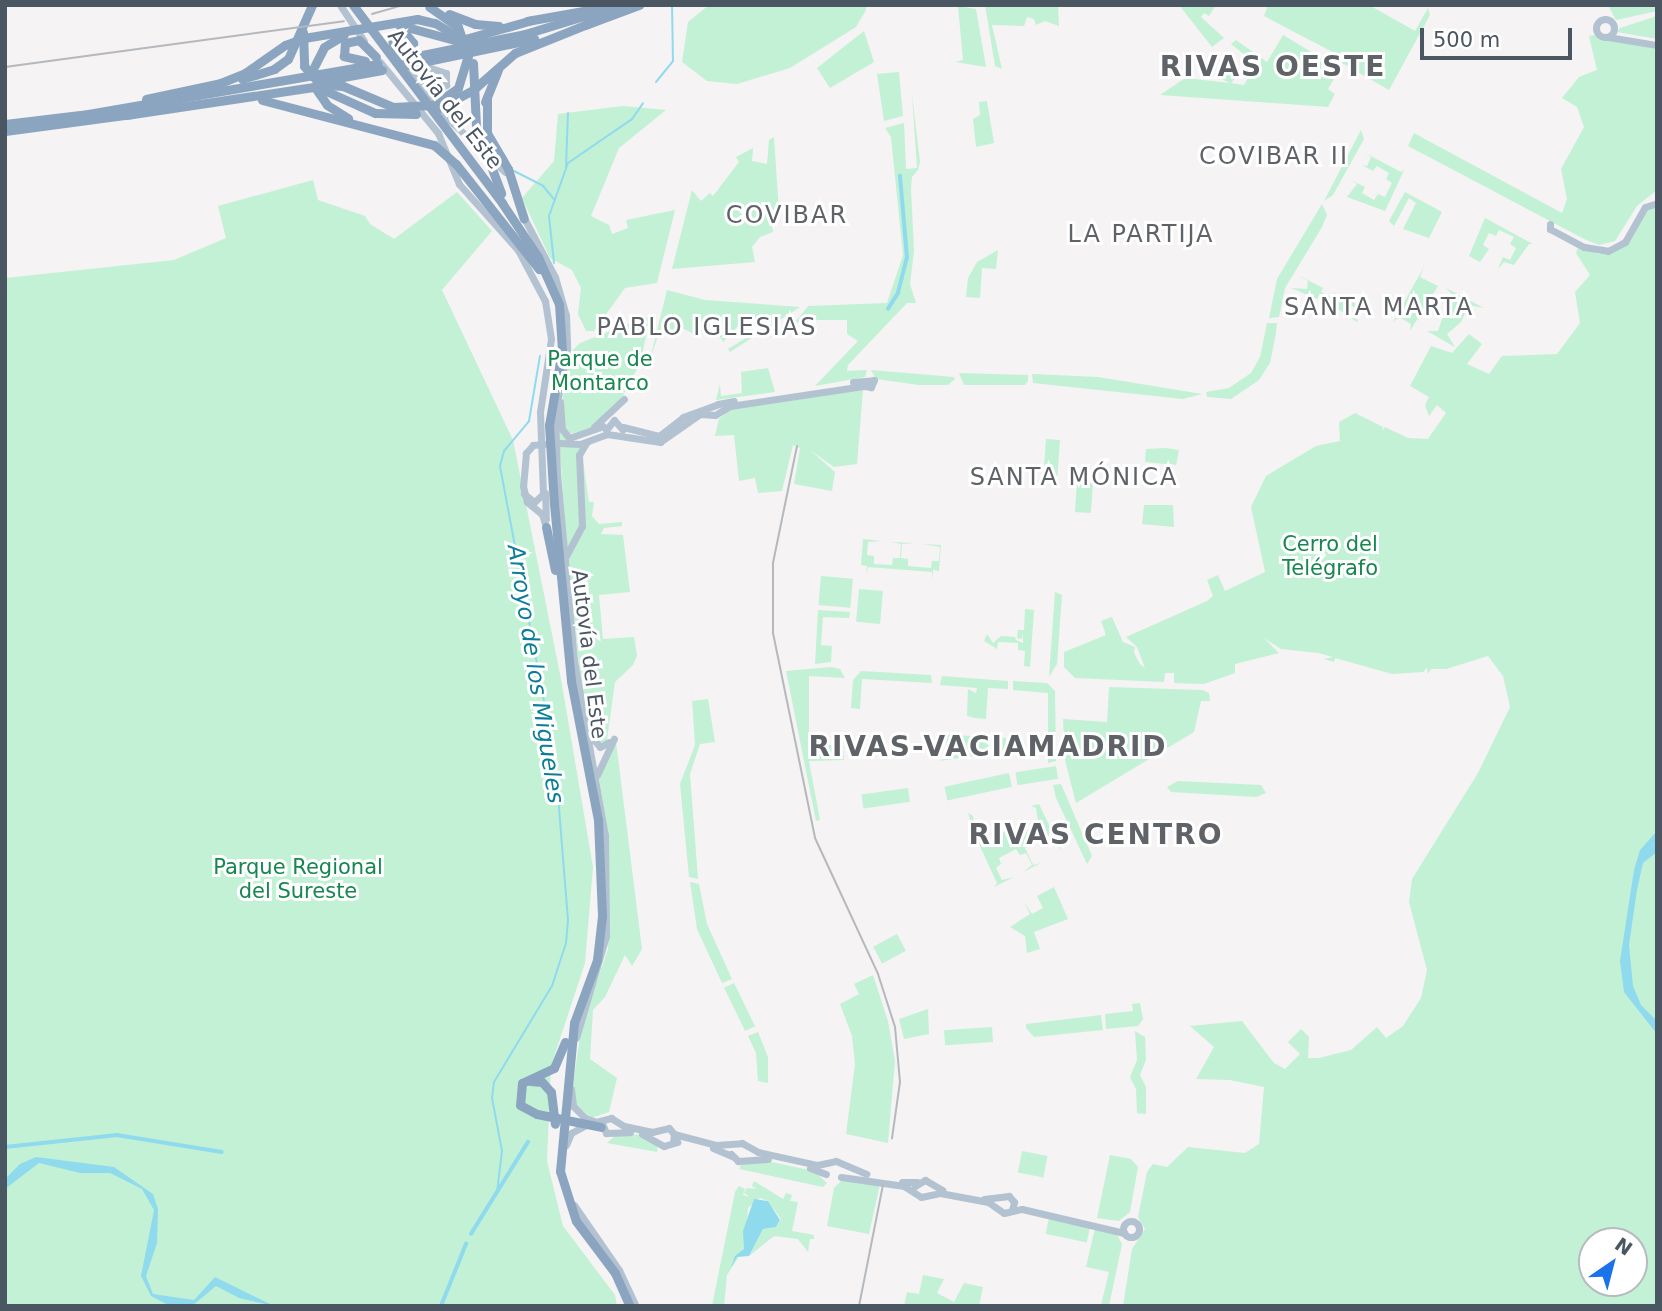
<!DOCTYPE html>
<html>
<head>
<meta charset="utf-8">
<style>
	body { margin:0 }
	#map { position:relative; width:1662px; height:1311px; overflow:hidden; background:#f5f3f3; font-family:"DejaVu Sans",sans-serif }
	div>[style] { position:absolute }
	.green>* { inset:0; background:#c3f1d5; transform-origin:0 0 }
	.water>* { inset:0; background:#90daee }
	.stream>* { height:2px; margin:-1px; padding:0 1px; transform-origin:1px; border-radius:1px; background:#90daee }
	.canal>* { height:3.5px; margin:-1.75px; padding:0 1.75px; transform-origin:1.75px; border-radius:1.75px; background:#90daee }
	.major>* { height:7px; margin:-3.5px; padding:0 3.5px; transform-origin:3.5px; border-radius:3.5px; background:#b3c2d1 }
	.major>.ring { margin:-3.5px; padding:0; box-sizing:content-box; background:none; border:7px solid #b3c2d1; border-radius:50% }
	.highway>* { height:9px; margin:-4.5px; padding:0 4.5px; transform-origin:4.5px; border-radius:4.5px; background:#8ba5c1 }
	.rail>* { height:2px; margin:-1px; padding:0 1px; transform-origin:1px; border-radius:1px; background:#b5b8bd }
	span { translate:-50% -50%; white-space:nowrap; text-align:center; line-height:1.15; -webkit-text-stroke:6px #fff; paint-order:stroke }
	.street-label { font-size:21px; color:#4a5661 }
	.park-label { font-size:21px; color:#17864f }
	.water-label { font-size:23px; color:#0c7c9b; font-style:italic }
	.quarter-label { font-size:24px; color:#5f6368; letter-spacing:2px }
	.district-label { font-size:28px; color:#5f6368; font-weight:700; letter-spacing:2px }
	.frame { position:absolute; inset:0; border:7px solid #4a5661; pointer-events:none }
	.north { position:absolute; left:1578px; top:1227px; width:70px; height:70px; box-sizing:border-box; background:#fff; border:2px solid #b7bbc0; border-radius:50%; rotate:35deg; font-size:19px; font-weight:700; line-height:28px; text-align:center; color:#4a5661 }
	.north::after { content:''; display:block; margin:auto; width:24px; height:32px; background:#1a73e8; clip-path:polygon(50% 0,100% 100%,50% 72%,0 100%) }
	.scale { position:absolute; left:1420px; top:28px; width:152px; height:32px; box-sizing:border-box; border:4px solid #4a5661; border-top:0; padding-left:9px; font-size:21px; line-height:24px; white-space:nowrap; color:#4a5661; -webkit-text-stroke:5px #fff; paint-order:stroke }
</style>
</head>
<body>
<div id="map">
	<div class="green">
		<i style="clip-path:polygon(709px 5px,866px 5px,866px 10px,856px 27px,790px 68px,737px 84px,707px 81px,682px 62px,688px 22px)"></i>
		<i style="clip-path:polygon(985px 5px,1064px 5px,1058px 7px,1059px 26px,1045px 21px,1036px 25px,1034px 19px,1027px 17px,1024px 26px,992px 25px,1002px 69px,995px 66px)"></i>
		<i style="clip-path:polygon(1179px 5px,1216px 5px,1209px 16px,1204px 13px,1201px 17px,1224px 38px,1212px 47px)"></i>
		<i style="clip-path:polygon(1268px 5px,1369px 5px,1415px 31px,1428px 8px,1430px 15px,1389px 90px,1342px 63px,1344px 58px,1264px 16px)"></i>
		<i style="clip-path:polygon(1608px 5px,1657px 5px,1657px 11px,1616px 20px)"></i>
		<i style="clip-path:polygon(958px 6px,976px 9px,986px 67px,955px 62px,963px 60px)"></i>
		<i style="clip-path:polygon(1657px 16px,1657px 39px,1617px 32px,1620px 28px)"></i>
		<i style="clip-path:polygon(864px 31px,874px 62px,830px 88px,817px 68px)"></i>
		<i style="clip-path:polygon(1283px 35px,1340px 69px,1328px 89px,1335px 94px,1328px 107px,1160px 95px,1185px 78px,1230px 83px,1217px 77px,1225px 66px,1237px 76px,1231px 83px,1244px 85px,1256px 64px,1231px 44px,1236px 40px,1267px 62px)"></i>
		<i style="clip-path:polygon(1594px 35px,1657px 47px,1657px 190px,1637px 206px,1615px 241px,1599px 245px,1584px 239px,1408px 146px,1414px 133px,1386px 118px,1562px 213px,1567px 199px,1561px 169px,1584px 127px,1577px 107px,1562px 98px,1579px 77px,1597px 70px,1589px 36px)"></i>
		<i style="clip-path:polygon(899px 72px,903px 116px,884px 121px,877px 74px)"></i>
		<i style="clip-path:polygon(912px 95px,920px 162px,918px 170px,912px 177px,911px 189px,914px 251px,910px 284px,916px 303px,907px 303px,848px 365px,847px 371px,867px 370px,865px 377px,815px 386px,858px 341px,847px 334px,847px 320px,817px 320px,806px 325px,802px 320px,766px 340px,798px 319px,808px 306px,887px 303px,903px 255px,891px 137px,885px 128px,904px 123px,906px 169px,917px 168px)"></i>
		<i style="clip-path:polygon(987px 101px,994px 143px,976px 147px,973px 119px,980px 115px,979px 102px)"></i>
		<i style="clip-path:polygon(623px 106px,666px 110px,619px 148px,591px 216px,609px 225px,612px 234px,628px 228px,626px 220px,675px 210px,657px 283px,625px 288px,594px 331px,586px 331px,578px 314px,581px 288px,572px 270px,550px 258px,522px 198px,554px 161px,558px 114px)"></i>
		<i style="clip-path:polygon(1361px 130px,1364px 139px,1333px 195px,1324px 201px)"></i>
		<i style="clip-path:polygon(774px 137px,779px 213px,772px 221px,773px 232px,760px 237px,752px 247px,755px 262px,672px 269px,692px 190px,701px 201px,710px 193px,713px 196px,739px 162px,736px 157px,753px 148px,752px 161px,767px 164px,769px 140px)"></i>
		<i style="clip-path:polygon(1365px 153px,1401px 172px,1404px 170px,1385px 211px,1347px 197px,1357px 184px,1351px 180px,1365px 187px,1362px 193px,1374px 200px,1378px 194px,1385px 197px,1392px 183px,1386px 179px,1389px 173px,1377px 166px,1373px 171px,1362px 165px,1367px 166px,1371px 157px)"></i>
		<i style="clip-path:polygon(313px 180px,318px 200px,365px 216px,370px 224px,394px 239px,457px 192px,492px 231px,442px 290px,513px 440px,561px 679px,593px 867px,585px 963px,551px 1066px,547px 1161px,563px 1226px,615px 1295px,617px 1306px,5px 1306px,5px 278px,174px 260px,226px 238px,218px 206px)"></i>
		<i style="clip-path:polygon(1405px 192px,1442px 212px,1429px 238px,1403px 229px,1416px 203px,1409px 198px,1394px 226px,1389px 221px)"></i>
		<i style="clip-path:polygon(1322px 204px,1327px 215px,1322px 227px,1285px 288px,1279px 317px,1269px 318px,1277px 279px)"></i>
		<i style="clip-path:polygon(evenodd,1657px 205px,1657px 1306px,1123px 1306px,1132px 1249px,1145px 1229px,1138px 1217px,1147px 1172px,1153px 1164px,1167px 1167px,1188px 1147px,1245px 1153px,1259px 1144px,1264px 1087px,1230px 1080px,1196px 1079px,1214px 1047px,1190px 1026px,1242px 1021px,1274px 1063px,1285px 1069px,1300px 1054px,1288px 1042px,1301px 1029px,1309px 1037px,1308px 1058px,1319px 1058px,1351px 1050px,1377px 1027px,1386px 1038px,1403px 1026px,1421px 998px,1427px 970px,1409px 902px,1412px 879px,1478px 773px,1510px 707px,1503px 676px,1488px 656px,1446px 669px,1431px 669px,1428px 674px,1427px 668px,1423px 672px,1392px 674px,1335px 658px,1334px 662px,1324px 659px,1333px 657px,1318px 653px,1281px 649px,1264px 638px,1279px 653px,1235px 664px,1235px 673px,1204px 684px,1174px 683px,1174px 673px,1165px 673px,1164px 682px,1075px 678px,1064px 667px,1064px 652px,1106px 635px,1101px 621px,1112px 617px,1123px 642px,1135px 647px,1134px 653px,1140px 664px,1145px 668px,1137px 647px,1126px 637px,1207px 601px,1213px 596px,1207px 580px,1218px 575px,1225px 591px,1265px 572px,1251px 507px,1266px 476px,1316px 446px,1340px 441px,1339px 422px,1355px 413px,1383px 427px,1382px 431px,1385px 427px,1408px 438px,1428px 439px,1446px 413px,1437px 405px,1429px 416px,1425px 405px,1429px 397px,1410px 386px,1431px 346px,1452px 353px,1469px 334px,1482px 344px,1467px 364px,1489px 374px,1502px 356px,1557px 354px,1580px 323px,1575px 292px,1590px 275px,1576px 253px,1579px 245px,1598px 254px,1620px 249px,1646px 208px,1657px 205px,1592px 1241px,1634px 1241px,1634px 1283px,1592px 1283px,1592px 1241px)"></i>
		<i style="clip-path:polygon(1485px 218px,1533px 244px,1529px 244px,1514px 265px,1504px 262px,1498px 269px,1503px 257px,1510px 260px,1516px 248px,1510px 244px,1514px 237px,1499px 230px,1496px 236px,1489px 233px,1483px 245px,1489px 249px,1480px 262px,1469px 256px)"></i>
		<i style="clip-path:polygon(998px 250px,996px 269px,982px 268px,980px 298px,966px 297px,968px 278px,977px 262px)"></i>
		<i style="clip-path:polygon(1424px 267px,1420px 277px,1438px 286px,1410px 331px,1411px 324px,1399px 317px,1393px 322px)"></i>
		<i style="clip-path:polygon(1298px 275px,1323px 288px,1321px 292px,1331px 297px,1334px 293px,1364px 308px,1349px 306px,1348px 315px,1358px 320px,1357px 322px,1319px 296px,1317px 299px,1291px 288px,1307px 289px,1308px 281px)"></i>
		<i style="clip-path:polygon(1446px 288px,1484px 308px,1469px 305px,1461px 322px,1447px 334px,1455px 347px,1427px 331px,1438px 331px,1444px 313px,1456px 299px)"></i>
		<i style="clip-path:polygon(667px 290px,705px 300px,800px 307px,730px 352px,728px 349px,759px 330px,755px 324px,740px 324px,723px 342px,715px 328px,694px 334px,682px 328px,678px 334px,667px 328px,659px 333px,650px 359px)"></i>
		<i style="clip-path:polygon(646px 317px,650px 319px,640px 363px,619px 403px,588px 430px,568px 434px,562px 419px,563px 397px,570px 353px,580px 343px)"></i>
		<i style="clip-path:polygon(1267px 323px,1277px 323px,1276px 333px,1270px 363px,1259px 380px,1231px 399px,1207px 397px,1206px 392px,1229px 388px,1251px 373px,1260px 357px)"></i>
		<i style="clip-path:polygon(768px 368px,775px 392px,716px 400px,720px 384px,721px 396px,742px 393px,741px 372px)"></i>
		<i style="clip-path:polygon(871px 370px,954px 377px,955px 379px,948px 385px,919px 385px,876px 379px)"></i>
		<i style="clip-path:polygon(959px 373px,1028px 375px,1028px 381px,1025px 385px,964px 385px)"></i>
		<i style="clip-path:polygon(1032px 374px,1098px 377px,1202px 394px,1183px 399px,1033px 383px)"></i>
		<i style="clip-path:polygon(863px 390px,857px 464px,834px 467px,810px 450px,835px 472px,832px 491px,794px 484px,800px 448px,793px 445px,782px 491px,758px 493px,755px 478px,739px 481px,734px 435px,715px 436px,719px 419px,731px 409px)"></i>
		<i style="clip-path:polygon(558px 425px,580px 446px,580px 526px,567px 548px)"></i>
		<i style="clip-path:polygon(596px 439px,582px 454px,589px 502px,594px 502px,592px 516px,599px 524px,622px 522px,622px 526px,604px 528px,601px 534px,623px 535px,630px 592px,599px 595px,603px 639px,634px 637px,637px 656px,633px 665px,615px 682px,607px 740px,602px 746px,591px 735px,581px 687px,568px 555px,584px 527px,581px 450px)"></i>
		<i style="left:1046px;top:439px;width:14px;height:36px;rotate:4deg"></i>
		<i style="clip-path:polygon(1165px 448px,1179px 450px,1176px 465px,1145px 462px,1146px 449px)"></i>
		<i style="left:1077px;top:482px;width:16px;height:30px;rotate:4deg"></i>
		<i style="clip-path:polygon(1144px 505px,1173px 505px,1174px 527px,1142px 524px)"></i>
		<i style="clip-path:polygon(863px 539px,881px 541px,868px 542px,867px 555px,874px 556px,874px 564px,892px 565px,893px 558px,900px 558px,901px 544px,891px 542px,913px 543px,902px 544px,901px 558px,908px 559px,908px 566px,931px 568px,932px 561px,939px 561px,940px 547px,923px 544px,941px 545px,939px 571px,933px 570px,933px 579px,932px 572px,868px 567px,866px 575px,867px 566px,861px 565px)"></i>
		<i style="left:821px;top:576px;width:32px;height:29px;rotate:5deg"></i>
		<i style="left:859px;top:589px;width:24px;height:33px;rotate:5deg"></i>
		<i style="clip-path:polygon(1055px 592px,1062px 595px,1057px 664px,1049px 677px)"></i>
		<i style="clip-path:polygon(1025px 609px,1034px 610px,1030px 667px,1024px 666px,1025px 651px,1018px 650px,1018px 643px,998px 642px,997px 649px,984px 641px,987px 634px,993px 643px,1001px 636px,1015px 637px,1016px 640px,1023px 643px,1023px 633px,1022px 639px,1017px 638px,1018px 630px,1024px 630px)"></i>
		<i style="clip-path:polygon(818px 610px,850px 612px,849px 618px,823px 617px,821px 645px,832px 646px,831px 662px,815px 664px)"></i>
		<i style="clip-path:polygon(831px 667px,840px 669px,845px 678px,809px 676px,809px 745px,843px 745px,844px 760px,809px 761px,820px 820px,816px 821px,786px 671px)"></i>
		<i style="clip-path:polygon(861px 671px,931px 675px,932px 683px,862px 679px,860px 709px,851px 708px,853px 680px)"></i>
		<i style="clip-path:polygon(942px 676px,1008px 681px,1008px 689px,988px 688px,986px 719px,975px 718px,967px 716px,968px 689px,976px 693px,977px 688px,940px 685px)"></i>
		<i style="clip-path:polygon(1013px 681px,1047px 683px,1055px 691px,1056px 761px,1048px 763px,1048px 693px,1013px 690px)"></i>
		<i style="clip-path:polygon(691px 683px,692px 701px,708px 699px,715px 742px,700px 744px,690px 774px,698px 879px,689px 877px,680px 784px,695px 745px)"></i>
		<i style="clip-path:polygon(1109px 687px,1202px 690px,1209px 693px,1210px 701px,1201px 701px,1194px 732px,1076px 803px,1065px 760px,1063px 719px,1107px 722px)"></i>
		<i style="clip-path:polygon(938px 734px,1006px 738px,1007px 751px,939px 761px,947px 757px,946px 736px)"></i>
		<i style="clip-path:polygon(616px 742px,642px 949px,632px 966px,625px 955px,605px 997px,593px 1010px,590px 1059px,617px 1078px,609px 1112px,591px 1118px,575px 1104px,573px 1084px,582px 1024px,608px 949px,608px 833px,599px 778px)"></i>
		<i style="left:1056px;top:766px;width:13px;height:41px;rotate:81deg"></i>
		<i style="left:1009px;top:773px;width:14px;height:66px;rotate:78deg"></i>
		<i style="clip-path:polygon(1178px 781px,1261px 785px,1266px 793px,1256px 797px,1171px 792px,1167px 787px)"></i>
		<i style="clip-path:polygon(1061px 784px,1092px 856px,1087px 864px,1056px 798px,1053px 785px)"></i>
		<i style="left:908px;top:788px;width:14px;height:47px;rotate:82deg"></i>
		<i style="clip-path:polygon(1039px 804px,1062px 852px,1050px 835px,1044px 838px,1041px 831px,1028px 838px,1031px 845px,1025px 848px,1033px 865px,1041px 863px,1023px 872px,1032px 865px,1026px 853px,1020px 855px,1016px 849px,999px 858px,1001px 864px,996px 868px,1002px 880px,1014px 877px,994px 887px,997px 883px,977px 840px,968px 813px,973px 816px,976px 836px,982px 835px,984px 843px,998px 841px,997px 833px,1004px 832px,1004px 828px,1011px 826px,1012px 834px,1032px 831px,1031px 824px,1038px 822px,1036px 808px,1031px 806px)"></i>
		<i style="clip-path:polygon(690px 882px,699px 884px,707px 924px,732px 979px,722px 983px,697px 929px)"></i>
		<i style="clip-path:polygon(1054px 887px,1068px 919px,1034px 932px,1040px 949px,1027px 953px,1025px 936px,1010px 927px,1030px 914px,1024px 902px,1032px 914px,1043px 908px,1037px 896px)"></i>
		<i style="left:897px;top:934px;width:19px;height:27px;rotate:62deg"></i>
		<i style="clip-path:polygon(873px 975px,888px 1021px,895px 1061px,888px 1143px,846px 1134px,855px 1064px,852px 1036px,840px 1004px,859px 994px,854px 984px)"></i>
		<i style="left:734px;top:983px;width:48px;height:11px;rotate:64deg"></i>
		<i style="clip-path:polygon(1140px 1003px,1143px 1019px,1138px 1026px,1106px 1029px,1105px 1014px,1133px 1011px,1132px 1004px)"></i>
		<i style="clip-path:polygon(928px 1009px,929px 1034px,904px 1039px,899px 1019px)"></i>
		<i style="clip-path:polygon(1101px 1015px,1103px 1030px,1034px 1037px,1026px 1028px,1026px 1024px)"></i>
		<i style="left:992px;top:1027px;width:15px;height:48px;rotate:86deg"></i>
		<i style="clip-path:polygon(1135px 1031px,1145px 1037px,1146px 1060px,1140px 1075px,1146px 1087px,1146px 1114px,1137px 1113px,1136px 1089px,1130px 1077px,1137px 1060px)"></i>
		<i style="clip-path:polygon(758px 1032px,768px 1057px,768px 1083px,758px 1081px,756px 1053px,748px 1036px)"></i>
		<i style="clip-path:polygon(618px 1133px,640px 1135px,658px 1145px,657px 1152px,607px 1143px)"></i>
		<i style="left:1022px;top:1151px;width:26px;height:22px;rotate:11deg"></i>
		<i style="clip-path:polygon(1110px 1155px,1131px 1159px,1138px 1167px,1130px 1212px,1119px 1221px,1097px 1218px)"></i>
		<i style="clip-path:polygon(762px 1160px,814px 1171px,827px 1183px,823px 1187px,739px 1169px,742px 1163px)"></i>
		<i style="clip-path:polygon(843px 1179px,880px 1184px,869px 1234px,827px 1226px,834px 1188px)"></i>
		<i style="clip-path:polygon(754px 1181px,783px 1199px,786px 1193px,792px 1195px,790px 1201px,798px 1202px,792px 1231px,814px 1235px,814px 1239px,810px 1239px,808px 1252px,798px 1239px,774px 1236px,749px 1256px,763px 1229px,776px 1227px,781px 1219px,768px 1201px,760px 1198px,748px 1208px,745px 1247px,727px 1275px,724px 1306px,712px 1306px,735px 1192px,739px 1186px,745px 1189px,743px 1195px,750px 1197px,744px 1193px,747px 1188px,757px 1189px,752px 1186px)"></i>
		<i style="left:1049px;top:1218px;width:42px;height:16px;rotate:12deg"></i>
		<i style="clip-path:polygon(1095px 1228px,1116px 1233px,1122px 1244px,1109px 1306px,1101px 1305px,1109px 1272px,1086px 1267px)"></i>
		<i style="clip-path:polygon(923px 1275px,944px 1279px,937px 1293px,954px 1302px,964px 1283px,983px 1287px,979px 1306px,904px 1306px,907px 1292px,919px 1294px)"></i>
	</div>
	<div class="water">
		<i style="clip-path:polygon(1657px 831px,1657px 852px,1643px 863px,1637px 890px,1629px 945px,1633px 986px,1641px 1005px,1657px 1021px,1657px 1034px,1624px 992px,1620px 961px,1634px 870px,1640px 850px)"></i>
		<i style="clip-path:polygon(36px 1157px,114px 1167px,153px 1194px,158px 1209px,157px 1243px,146px 1276px,153px 1294px,194px 1300px,215px 1277px,274px 1306px,239px 1298px,216px 1286px,192px 1306px,170px 1306px,151px 1296px,141px 1276px,154px 1210px,142px 1189px,110px 1173px,80px 1173px,39px 1163px,5px 1189px,5px 1179px,20px 1164px)"></i>
		<i style="clip-path:polygon(754px 1199px,768px 1201px,780px 1220px,776px 1227px,763px 1229px,749px 1256px,737px 1257px,731px 1268px,735px 1256px,744px 1249px,743px 1231px)"></i>
	</div>
	<div class="stream">
		<i style="left:656px;top:82px;width:27px;rotate:-51deg"></i>
		<i style="left:673px;top:61px;width:56px;rotate:-91deg"></i>
		<i style="left:566px;top:167px;width:54px;rotate:-87.9deg"></i>
		<i style="left:514px;top:171px;width:33px;rotate:27deg"></i>
		<i style="left:543px;top:186px;width:17px;rotate:50deg"></i>
		<i style="left:554px;top:263px;width:47px;rotate:-96.1deg"></i>
		<i style="left:549px;top:216px;width:56px;rotate:-70.3deg"></i>
		<i style="left:568px;top:163px;width:78px;rotate:-34.5deg"></i>
		<i style="left:632px;top:119px;width:19px;rotate:-55deg"></i>
		<i style="left:497px;top:1192px;width:41px;rotate:-83deg"></i>
		<i style="left:502px;top:1151px;width:54px;rotate:-100.7deg"></i>
		<i style="left:492px;top:1098px;width:16px;rotate:-83deg"></i>
		<i style="left:494px;top:1082px;width:112px;rotate:-58.9deg"></i>
		<i style="left:552px;top:986px;width:45px;rotate:-72deg"></i>
		<i style="left:566px;top:943px;width:23px;rotate:-85deg"></i>
		<i style="left:568px;top:920px;width:161px;rotate:-94.6deg"></i>
		<i style="left:555px;top:760px;width:299px;rotate:-100.6deg"></i>
		<i style="left:500px;top:466px;width:16px;rotate:-75deg"></i>
		<i style="left:504px;top:451px;width:39px;rotate:-50deg"></i>
		<i style="left:529px;top:421px;width:66px;rotate:-80.4deg"></i>
	</div>
	<div class="canal">
		<i style="left:888px;top:309px;width:19px;rotate:-58deg"></i>
		<i style="left:898px;top:293px;width:36px;rotate:-76deg"></i>
		<i style="left:907px;top:258px;width:82px;rotate:-94.9deg"></i>
		<i style="left:1080px;top:756px;width:5px;rotate:-22deg"></i>
		<i style="left:5px;top:1147px;width:113px;rotate:-6.1deg"></i>
		<i style="left:117px;top:1135px;width:106px;rotate:9.2deg"></i>
		<i style="left:471px;top:1234px;width:108px;rotate:-58.2deg"></i>
		<i style="left:441px;top:1306px;width:67px;rotate:-68deg"></i>
	</div>
	<div class="major">
		<i style="left:340px;top:5px;width:43px;rotate:56.3deg"></i>
		<i class="ring" style="left:1596px;top:19px;width:11px;height:11px"></i>
		<i style="left:1608px;top:37px;width:50px;rotate:9.3deg"></i>
		<i style="left:397px;top:56px;width:77px;rotate:51.3deg"></i>
		<i style="left:445px;top:116px;width:82px;rotate:43deg"></i>
		<i style="left:380px;top:62px;width:92px;rotate:50.8deg"></i>
		<i style="left:438px;top:133px;width:55px;rotate:67.6deg"></i>
		<i style="left:459px;top:184px;width:89px;rotate:48.2deg"></i>
		<i style="left:518px;top:250px;width:58px;rotate:62.1deg"></i>
		<i style="left:545px;top:301px;width:38px;rotate:81deg"></i>
		<i style="left:551px;top:339px;width:74px;rotate:98.6deg"></i>
		<i style="left:540px;top:412px;width:82px;rotate:87.9deg"></i>
		<i style="left:543px;top:494px;width:12px;rotate:138deg"></i>
		<i style="left:534px;top:502px;width:13px;rotate:-141deg"></i>
		<i style="left:423px;top:86px;width:14px;rotate:21deg"></i>
		<i style="left:436px;top:91px;width:12px;rotate:-31deg"></i>
		<i style="left:446px;top:85px;width:12px;rotate:-90deg"></i>
		<i style="left:446px;top:73px;width:16px;rotate:-162deg"></i>
		<i style="left:523px;top:216px;width:69px;rotate:62.3deg"></i>
		<i style="left:555px;top:277px;width:40px;rotate:74deg"></i>
		<i style="left:566px;top:315px;width:35px;rotate:88deg"></i>
		<i style="left:567px;top:350px;width:64px;rotate:100.8deg"></i>
		<i style="left:555px;top:413px;width:60px;rotate:88.1deg"></i>
		<i style="left:557px;top:473px;width:188px;rotate:84.8deg"></i>
		<i style="left:574px;top:660px;width:178px;rotate:80deg"></i>
		<i style="left:605px;top:835px;width:101px;rotate:89.4deg"></i>
		<i style="left:606px;top:936px;width:106px;rotate:106.4deg"></i>
		<i style="left:1550px;top:224px;width:5px;rotate:90deg"></i>
		<i style="left:1550px;top:229px;width:38px;rotate:28deg"></i>
		<i style="left:1584px;top:247px;width:24px;rotate:9deg"></i>
		<i style="left:1608px;top:251px;width:19px;rotate:-28deg"></i>
		<i style="left:1625px;top:242px;width:40px;rotate:-60.3deg"></i>
		<i style="left:1645px;top:207px;width:13px;rotate:-18deg"></i>
		<i style="left:853px;top:382px;width:21px;rotate:-5deg"></i>
		<i style="left:874px;top:380px;width:8px;rotate:113deg"></i>
		<i style="left:871px;top:387px;width:7px;rotate:-172deg"></i>
		<i style="left:560px;top:402px;width:27px;rotate:86deg"></i>
		<i style="left:562px;top:429px;width:11px;rotate:52deg"></i>
		<i style="left:569px;top:438px;width:36px;rotate:-19deg"></i>
		<i style="left:718px;top:404px;width:16px;rotate:-11deg"></i>
		<i style="left:594px;top:427px;width:41px;rotate:-43deg"></i>
		<i style="left:623px;top:427px;width:37px;rotate:14deg"></i>
		<i style="left:659px;top:436px;width:31px;rotate:-38deg"></i>
		<i style="left:683px;top:417px;width:37px;rotate:-20deg"></i>
		<i style="left:606px;top:430px;width:13px;rotate:-51deg"></i>
		<i style="left:614px;top:420px;width:13px;rotate:48deg"></i>
		<i style="left:559px;top:443px;width:21px;rotate:3deg"></i>
		<i style="left:580px;top:444px;width:29px;rotate:-20deg"></i>
		<i style="left:607px;top:434px;width:54px;rotate:8.6deg"></i>
		<i style="left:660px;top:442px;width:49px;rotate:-35deg"></i>
		<i style="left:700px;top:414px;width:15px;rotate:4deg"></i>
		<i style="left:715px;top:415px;width:17px;rotate:-31deg"></i>
		<i style="left:730px;top:406px;width:135px;rotate:-8.5deg"></i>
		<i style="left:544px;top:444px;width:11px;rotate:175deg"></i>
		<i style="left:533px;top:445px;width:11px;rotate:131deg"></i>
		<i style="left:526px;top:453px;width:33px;rotate:95deg"></i>
		<i style="left:523px;top:486px;width:16px;rotate:76deg"></i>
		<i style="left:527px;top:502px;width:19px;rotate:39deg"></i>
		<i style="left:542px;top:514px;width:14px;rotate:73deg"></i>
		<i style="left:545px;top:493px;width:26px;rotate:88deg"></i>
		<i style="left:566px;top:556px;width:34px;rotate:-62deg"></i>
		<i style="left:582px;top:526px;width:71px;rotate:-92.4deg"></i>
		<i style="left:579px;top:455px;width:14px;rotate:-60deg"></i>
		<i style="left:588px;top:733px;width:18px;rotate:49deg"></i>
		<i style="left:600px;top:747px;width:10px;rotate:-29deg"></i>
		<i style="left:597px;top:775px;width:40px;rotate:-65deg"></i>
		<i style="left:571px;top:1089px;width:17px;rotate:83deg"></i>
		<i style="left:573px;top:1106px;width:17px;rotate:45deg"></i>
		<i style="left:585px;top:1118px;width:12px;rotate:20deg"></i>
		<i style="left:596px;top:1122px;width:16px;rotate:-15deg"></i>
		<i style="left:611px;top:1118px;width:15px;rotate:32deg"></i>
		<i style="left:624px;top:1126px;width:29px;rotate:12deg"></i>
		<i style="left:652px;top:1132px;width:17px;rotate:-13deg"></i>
		<i style="left:669px;top:1128px;width:8px;rotate:50deg"></i>
		<i style="left:674px;top:1134px;width:9px;rotate:96deg"></i>
		<i style="left:602px;top:1123px;width:11px;rotate:68deg"></i>
		<i style="left:606px;top:1133px;width:24px;rotate:-2deg"></i>
		<i style="left:642px;top:1134px;width:25px;rotate:29deg"></i>
		<i style="left:664px;top:1146px;width:14px;rotate:-17deg"></i>
		<i style="left:674px;top:1134px;width:43px;rotate:14.7deg"></i>
		<i style="left:716px;top:1145px;width:26px;rotate:-4deg"></i>
		<i style="left:742px;top:1143px;width:18px;rotate:29deg"></i>
		<i style="left:758px;top:1152px;width:60px;rotate:12.4deg"></i>
		<i style="left:817px;top:1165px;width:19px;rotate:-12deg"></i>
		<i style="left:836px;top:1161px;width:33px;rotate:23deg"></i>
		<i style="left:566px;top:1145px;width:13px;rotate:-67deg"></i>
		<i style="left:571px;top:1133px;width:15px;rotate:-28deg"></i>
		<i style="left:713px;top:1148px;width:21px;rotate:23deg"></i>
		<i style="left:731px;top:1154px;width:10px;rotate:45deg"></i>
		<i style="left:738px;top:1161px;width:30px;rotate:-4deg"></i>
		<i style="left:810px;top:1168px;width:17px;rotate:21deg"></i>
		<i style="left:841px;top:1177px;width:64px;rotate:8.1deg"></i>
		<i style="left:904px;top:1186px;width:20px;rotate:33deg"></i>
		<i style="left:921px;top:1197px;width:19px;rotate:-12deg"></i>
		<i style="left:940px;top:1193px;width:49px;rotate:10.6deg"></i>
		<i style="left:988px;top:1202px;width:19px;rotate:35deg"></i>
		<i style="left:1004px;top:1213px;width:18px;rotate:-13deg"></i>
		<i style="left:1022px;top:1209px;width:105px;rotate:13.2deg"></i>
		<i style="left:902px;top:1182px;width:15px"></i>
		<i style="left:915px;top:1186px;width:12px;rotate:-31deg"></i>
		<i style="left:925px;top:1180px;width:20px;rotate:30deg"></i>
		<i style="left:984px;top:1199px;width:25px;rotate:-7deg"></i>
		<i style="left:1009px;top:1196px;width:8px;rotate:50deg"></i>
		<i style="left:1014px;top:1202px;width:8px;rotate:104deg"></i>
		<i style="left:574px;top:1205px;width:79px;rotate:55.3deg"></i>
		<i style="left:619px;top:1270px;width:40px;rotate:65deg"></i>
		<i class="ring" style="left:1123px;top:1221px;width:9px;height:9px"></i>
	</div>
	<div class="highway">
		<i style="left:353px;top:5px;width:248px;rotate:53deg"></i>
		<i style="left:502px;top:203px;width:65px;rotate:56.3deg"></i>
		<i style="left:538px;top:257px;width:51px;rotate:65.9deg"></i>
		<i style="left:559px;top:304px;width:46px;rotate:86.3deg"></i>
		<i style="left:562px;top:350px;width:76px;rotate:99.8deg"></i>
		<i style="left:549px;top:425px;width:79px;rotate:86.4deg"></i>
		<i style="left:554px;top:504px;width:178px;rotate:84.5deg"></i>
		<i style="left:571px;top:681px;width:142px;rotate:79deg"></i>
		<i style="left:598px;top:820px;width:96px;rotate:87.6deg"></i>
		<i style="left:602px;top:916px;width:44px;rotate:96.5deg"></i>
		<i style="left:597px;top:960px;width:67px;rotate:110.1deg"></i>
		<i style="left:574px;top:1023px;width:149px;rotate:95.4deg"></i>
		<i style="left:560px;top:1171px;width:52px;rotate:72.3deg"></i>
		<i style="left:576px;top:1221px;width:65px;rotate:53.1deg"></i>
		<i style="left:615px;top:1273px;width:36px;rotate:66deg"></i>
		<i style="left:449px;top:14px;width:28px;rotate:21deg"></i>
		<i style="left:475px;top:24px;width:24px;rotate:5deg"></i>
		<i style="left:527px;top:21px;width:73px;rotate:-10.2deg"></i>
		<i style="left:399px;top:25px;width:61px;rotate:15.2deg"></i>
		<i style="left:458px;top:41px;width:77px;rotate:-15.8deg"></i>
		<i style="left:585px;top:25px;width:58px;rotate:-20.3deg"></i>
		<i style="left:303px;top:32px;width:34px;rotate:88deg"></i>
		<i style="left:304px;top:66px;width:33px;rotate:49deg"></i>
		<i style="left:326px;top:91px;width:54px;rotate:24.2deg"></i>
		<i style="left:375px;top:113px;width:41px;rotate:1.4deg"></i>
		<i style="left:394px;top:54px;width:17px;rotate:-97deg"></i>
		<i style="left:392px;top:37px;width:13px;rotate:-29deg"></i>
		<i style="left:403px;top:31px;width:16px;rotate:50deg"></i>
		<i style="left:413px;top:43px;width:18px;rotate:139deg"></i>
		<i style="left:403px;top:59px;width:125px;rotate:-11.6deg"></i>
		<i style="left:525px;top:34px;width:99px;rotate:-17deg"></i>
		<i style="left:365px;top:61px;width:22px;rotate:-167deg"></i>
		<i style="left:344px;top:56px;width:13px;rotate:-86deg"></i>
		<i style="left:345px;top:43px;width:14px;rotate:-12deg"></i>
		<i style="left:359px;top:40px;width:24px;rotate:45deg"></i>
		<i style="left:473px;top:63px;width:63px;rotate:87.3deg"></i>
		<i style="left:476px;top:126px;width:72px;rotate:69.5deg"></i>
		<i style="left:408px;top:65px;width:129px;rotate:-11.7deg"></i>
		<i style="left:314px;top:67px;width:22px;rotate:-63deg"></i>
		<i style="left:324px;top:47px;width:23px;rotate:-31deg"></i>
		<i style="left:242px;top:79px;width:34px;rotate:-17deg"></i>
		<i style="left:274px;top:69px;width:17px;rotate:-36deg"></i>
		<i style="left:288px;top:59px;width:59px;rotate:-66deg"></i>
		<i style="left:321px;top:81px;width:62px;rotate:-10.2deg"></i>
		<i style="left:218px;top:84px;width:29px;rotate:-22deg"></i>
		<i style="left:245px;top:73px;width:49px;rotate:-35deg"></i>
		<i style="left:285px;top:45px;width:20px;rotate:-20deg"></i>
		<i style="left:304px;top:38px;width:115px;rotate:-9.5deg"></i>
		<i style="left:417px;top:19px;width:18px;rotate:13deg"></i>
		<i style="left:435px;top:23px;width:26px;rotate:31deg"></i>
		<i style="left:316px;top:89px;width:19px;rotate:55deg"></i>
		<i style="left:327px;top:105px;width:25px;rotate:32deg"></i>
		<i style="left:487px;top:98px;width:35px;rotate:90deg"></i>
		<i style="left:487px;top:133px;width:42px;rotate:59.7deg"></i>
		<i style="left:508px;top:169px;width:52px;rotate:72.3deg"></i>
		<i style="left:146px;top:99px;width:77px;rotate:-12deg"></i>
		<i style="left:262px;top:100px;width:178px;rotate:14.7deg"></i>
		<i style="left:434px;top:145px;width:29px;rotate:41deg"></i>
		<i style="left:456px;top:164px;width:134px;rotate:51.7deg"></i>
		<i style="left:485px;top:102px;width:35px;rotate:-68deg"></i>
		<i style="left:439px;top:108px;width:40px;rotate:-28deg"></i>
		<i style="left:474px;top:89px;width:55px;rotate:-41.3deg"></i>
		<i style="left:515px;top:53px;width:81px;rotate:-21.8deg"></i>
		<i style="left:126px;top:115px;width:203px;rotate:-8.5deg"></i>
		<i style="left:327px;top:85px;width:16px;rotate:4deg"></i>
		<i style="left:343px;top:86px;width:54px;rotate:22.8deg"></i>
		<i style="left:393px;top:107px;width:40px;rotate:-2.9deg"></i>
		<i style="left:433px;top:105px;width:30px;rotate:-34deg"></i>
		<i style="left:458px;top:88px;width:34px;rotate:-73deg"></i>
		<i style="left:468px;top:56px;width:31px;rotate:-109deg"></i>
		<i style="left:458px;top:27px;width:35px;rotate:-145deg"></i>
		<i style="left:5px;top:124px;width:84px;rotate:-6.9deg"></i>
		<i style="left:88px;top:114px;width:294px;rotate:-9.8deg"></i>
		<i style="left:5px;top:131px;width:128px;rotate:-7.6deg"></i>
		<i style="left:546px;top:527px;width:44px;rotate:78.2deg"></i>
		<i style="left:565px;top:1042px;width:28px;rotate:113deg"></i>
		<i style="left:554px;top:1068px;width:35px;rotate:155deg"></i>
		<i style="left:522px;top:1083px;width:22px;rotate:95deg"></i>
		<i style="left:520px;top:1105px;width:19px;rotate:28deg"></i>
		<i style="left:537px;top:1114px;width:65px;rotate:11.5deg"></i>
		<i style="left:530px;top:1081px;width:12px;rotate:5deg"></i>
		<i style="left:542px;top:1082px;width:13px;rotate:48deg"></i>
		<i style="left:551px;top:1092px;width:32px;rotate:83deg"></i>
	</div>
	<div class="rail">
		<i style="left:372px;top:14px;width:33px;rotate:-16deg"></i>
		<i style="left:5px;top:67px;width:342px;rotate:-7.7deg"></i>
		<i style="left:797px;top:446px;width:119px;rotate:101.6deg"></i>
		<i style="left:773px;top:563px;width:70px;rotate:90deg"></i>
		<i style="left:773px;top:633px;width:209px;rotate:78.4deg"></i>
		<i style="left:815px;top:838px;width:150px;rotate:65.1deg"></i>
		<i style="left:878px;top:974px;width:56px;rotate:72.2deg"></i>
		<i style="left:895px;top:1027px;width:55px;rotate:84.8deg"></i>
		<i style="left:900px;top:1082px;width:57px;rotate:98.1deg"></i>
		<i style="left:859px;top:1306px;width:123px;rotate:-78.8deg"></i>
	</div>
	<div class="street-label">
		<span style="left:445px;top:99px;rotate:52deg">Autovía del Este</span>
		<span style="left:589px;top:654px;rotate:83deg">Autovía del Este</span>
	</div>
	<div class="park-label">
		<span style="left:600px;top:371px">Parque de<br>Montarco</span>
		<span style="left:1330px;top:556px">Cerro del<br>Telégrafo</span>
		<span style="left:298px;top:879px">Parque Regional<br>del Sureste</span>
	</div>
	<div class="water-label">
		<span style="left:536px;top:674px;rotate:81deg">Arroyo de los Migueles</span>
	</div>
	<div class="quarter-label">
		<span style="left:1274px;top:157px">COVIBAR II</span>
		<span style="left:787px;top:216px">COVIBAR</span>
		<span style="left:1141px;top:235px">LA PARTIJA</span>
		<span style="left:1379px;top:308px">SANTA MARTA</span>
		<span style="left:707px;top:328px">PABLO IGLESIAS</span>
		<span style="left:1074px;top:478px">SANTA MÓNICA</span>
	</div>
	<div class="district-label">
		<span style="left:1273px;top:67px">RIVAS OESTE</span>
		<span style="left:988px;top:747px">RIVAS-VACIAMADRID</span>
		<span style="left:1096px;top:835px">RIVAS CENTRO</span>
	</div>
	<div class="frame"></div>
	<div class="north">N</div>
	<div class="scale">500 m</div>
</div>
</body>
</html>
